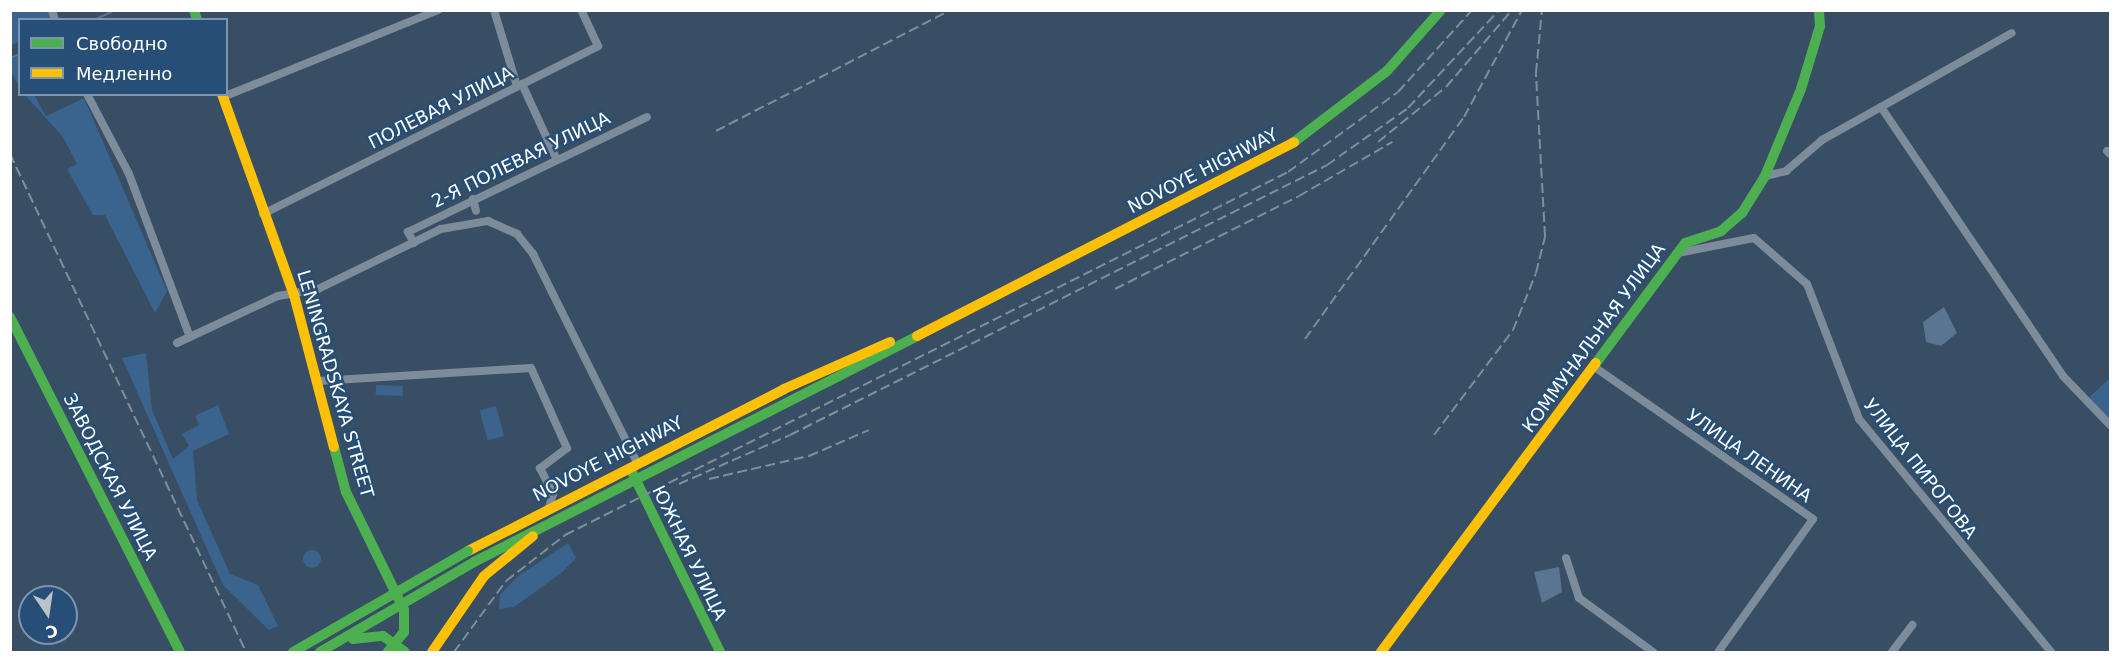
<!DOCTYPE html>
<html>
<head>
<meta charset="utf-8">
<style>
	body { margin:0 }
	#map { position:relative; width:2121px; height:663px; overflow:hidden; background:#384e64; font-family:"DejaVu Sans",sans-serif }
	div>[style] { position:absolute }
	.green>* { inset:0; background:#3a648d; transform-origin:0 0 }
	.round { border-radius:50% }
	.water>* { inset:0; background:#597592 }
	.stream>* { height:2px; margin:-1px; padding:0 1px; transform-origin:1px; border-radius:1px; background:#597592 }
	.street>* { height:8px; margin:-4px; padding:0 4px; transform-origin:4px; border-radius:4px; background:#7c8c9b }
	.fast>* { height:10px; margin:-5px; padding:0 5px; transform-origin:5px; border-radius:5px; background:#4caf50 }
	.slow>* { height:10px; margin:-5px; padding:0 5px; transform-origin:5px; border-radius:5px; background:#ffc107 }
	.rail>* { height:2px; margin-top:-1px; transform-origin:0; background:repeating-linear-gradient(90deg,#7e8e9b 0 10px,transparent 0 14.5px) }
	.fast-bridge>* { height:10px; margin:-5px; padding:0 5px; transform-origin:5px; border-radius:5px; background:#4caf50 }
	span { translate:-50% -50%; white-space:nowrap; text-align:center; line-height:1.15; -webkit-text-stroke:4.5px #264e76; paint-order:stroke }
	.street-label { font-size:18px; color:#fff }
	.frame { position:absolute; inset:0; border:12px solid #fff; pointer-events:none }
	.legend { position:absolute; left:18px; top:18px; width:210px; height:78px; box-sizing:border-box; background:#264e76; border:2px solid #7d95ad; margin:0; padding:8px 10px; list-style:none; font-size:18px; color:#fff }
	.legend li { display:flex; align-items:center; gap:12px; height:30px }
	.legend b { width:30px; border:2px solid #7d95ad }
	.north { position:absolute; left:18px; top:585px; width:60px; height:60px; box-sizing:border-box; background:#264e76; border:2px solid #7d95ad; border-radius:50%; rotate:167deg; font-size:16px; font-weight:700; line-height:24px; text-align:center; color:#fff }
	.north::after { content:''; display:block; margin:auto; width:21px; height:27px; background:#b9c1c9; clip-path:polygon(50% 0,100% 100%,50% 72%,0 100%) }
</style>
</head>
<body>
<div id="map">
	<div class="green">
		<i style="clip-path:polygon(11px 11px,49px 11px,52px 19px,20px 20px,19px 42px,11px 45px)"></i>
		<i style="clip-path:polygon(17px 55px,19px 63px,19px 86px,11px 72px,11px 58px)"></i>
		<i style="clip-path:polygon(25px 95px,34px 95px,46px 116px,84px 98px,167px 291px,155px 313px,105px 215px,93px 215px,67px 169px,77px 164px,63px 137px)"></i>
		<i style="clip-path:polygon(146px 353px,152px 410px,173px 459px,189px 446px,182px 434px,199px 425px,195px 416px,218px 405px,229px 434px,193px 451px,197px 500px,230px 574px,258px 585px,278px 626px,269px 630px,223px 585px,122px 358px)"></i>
		<i style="clip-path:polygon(2110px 378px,2110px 430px,2083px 403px)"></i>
		<i style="left:376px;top:385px;width:27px;height:10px;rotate:2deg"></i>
		<i style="left:496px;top:406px;width:31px;height:17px;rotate:75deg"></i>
		<i style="clip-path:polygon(568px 543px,576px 558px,560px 574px,514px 607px,499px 609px,500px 595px,518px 576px)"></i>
		<i class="round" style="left:303px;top:550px;width:18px;height:18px"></i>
	</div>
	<div class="water">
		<i style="clip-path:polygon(1944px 307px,1957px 333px,1941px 346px,1926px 342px,1923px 322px)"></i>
		<i style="clip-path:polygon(1559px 567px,1562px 592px,1542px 603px,1534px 572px)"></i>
	</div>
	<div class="stream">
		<i style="left:94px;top:20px;width:23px;rotate:-25deg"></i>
		<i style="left:10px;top:58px;width:11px;rotate:-22deg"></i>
	</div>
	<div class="street">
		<i style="left:52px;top:10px;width:10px;rotate:73deg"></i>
		<i style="left:494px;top:10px;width:79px;rotate:73.2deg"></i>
		<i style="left:522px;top:84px;width:81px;rotate:65.3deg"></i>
		<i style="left:87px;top:94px;width:90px;rotate:62.3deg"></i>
		<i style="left:129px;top:174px;width:174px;rotate:69.5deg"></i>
		<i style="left:223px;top:97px;width:232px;rotate:-22deg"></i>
		<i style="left:1881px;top:107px;width:150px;rotate:-29.5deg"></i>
		<i style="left:2107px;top:151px;width:4px;rotate:45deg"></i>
		<i style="left:1765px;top:176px;width:22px;rotate:-13deg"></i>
		<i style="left:1786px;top:171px;width:48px;rotate:-40.7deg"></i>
		<i style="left:1822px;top:140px;width:68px;rotate:-29.2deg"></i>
		<i style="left:1881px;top:107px;width:325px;rotate:55.9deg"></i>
		<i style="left:2063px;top:376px;width:68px;rotate:46.2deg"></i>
		<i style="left:473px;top:199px;width:12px;rotate:76deg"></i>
		<i style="left:263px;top:214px;width:375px;rotate:-26.6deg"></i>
		<i style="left:598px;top:46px;width:40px;rotate:-115deg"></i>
		<i style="left:414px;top:243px;width:13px;rotate:-119deg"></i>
		<i style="left:408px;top:232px;width:265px;rotate:-25.7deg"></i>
		<i style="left:1678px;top:253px;width:77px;rotate:-11.2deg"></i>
		<i style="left:1754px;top:238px;width:70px;rotate:41deg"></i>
		<i style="left:1807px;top:284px;width:145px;rotate:68.9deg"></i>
		<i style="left:1859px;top:419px;width:302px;rotate:50.5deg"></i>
		<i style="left:177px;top:343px;width:111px;rotate:-25deg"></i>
		<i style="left:278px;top:296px;width:41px;rotate:-9.9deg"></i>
		<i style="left:318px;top:289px;width:137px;rotate:-26deg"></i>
		<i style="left:441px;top:229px;width:48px;rotate:-9.7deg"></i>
		<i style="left:488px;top:221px;width:32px;rotate:24deg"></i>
		<i style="left:517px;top:234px;width:26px;rotate:51deg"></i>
		<i style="left:533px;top:254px;width:233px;rotate:63.5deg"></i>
		<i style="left:1593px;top:366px;width:268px;rotate:34.8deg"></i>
		<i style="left:1813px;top:519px;width:163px;rotate:125.5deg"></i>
		<i style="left:318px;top:381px;width:213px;rotate:-3.5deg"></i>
		<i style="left:531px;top:368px;width:88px;rotate:65.8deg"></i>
		<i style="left:567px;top:448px;width:34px;rotate:143deg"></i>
		<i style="left:540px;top:468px;width:29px;rotate:63deg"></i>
		<i style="left:553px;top:494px;width:15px;rotate:106deg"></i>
		<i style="left:1566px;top:558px;width:42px;rotate:72deg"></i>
		<i style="left:1579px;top:598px;width:92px;rotate:36.1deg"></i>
		<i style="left:1892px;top:652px;width:34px;rotate:-53deg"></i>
	</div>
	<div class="fast">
		<i style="left:194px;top:10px;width:10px;rotate:73deg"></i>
		<i style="left:1294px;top:142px;width:117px;rotate:-37.4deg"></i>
		<i style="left:1387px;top:71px;width:81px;rotate:-48.5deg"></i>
		<i style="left:10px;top:317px;width:376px;rotate:63.1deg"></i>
		<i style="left:1596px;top:363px;width:149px;rotate:-53.4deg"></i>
		<i style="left:1685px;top:243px;width:38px;rotate:-18deg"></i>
		<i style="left:1721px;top:231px;width:28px;rotate:-41deg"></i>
		<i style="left:1742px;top:213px;width:44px;rotate:-58.1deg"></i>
		<i style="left:1765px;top:176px;width:94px;rotate:-67.5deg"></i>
		<i style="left:1801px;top:89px;width:66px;rotate:-73.2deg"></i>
		<i style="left:1820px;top:26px;width:16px;rotate:-94deg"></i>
		<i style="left:334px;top:447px;width:47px;rotate:75.1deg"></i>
		<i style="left:346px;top:492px;width:131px;rotate:63.8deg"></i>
		<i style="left:404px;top:610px;width:22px;rotate:90deg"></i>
		<i style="left:404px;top:632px;width:26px;rotate:129deg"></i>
		<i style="left:632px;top:472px;width:200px;rotate:63.9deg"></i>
		<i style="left:474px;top:562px;width:497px;rotate:-27deg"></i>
	</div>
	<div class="slow">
		<i style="left:222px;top:94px;width:214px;rotate:70.3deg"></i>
		<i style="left:294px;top:295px;width:157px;rotate:75.3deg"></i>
		<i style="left:917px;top:336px;width:424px;rotate:-27.2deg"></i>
		<i style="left:468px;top:551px;width:355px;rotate:-27.1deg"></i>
		<i style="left:784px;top:389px;width:116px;rotate:-23.9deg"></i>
		<i style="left:432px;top:652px;width:92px;rotate:-55.6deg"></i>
		<i style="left:484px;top:576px;width:63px;rotate:-39.2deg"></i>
		<i style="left:1381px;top:652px;width:360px;rotate:-53.4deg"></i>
	</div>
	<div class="rail">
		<i style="left:716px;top:131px;width:263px;rotate:-27.3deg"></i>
		<i style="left:1378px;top:142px;width:87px;rotate:-39deg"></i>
		<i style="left:1446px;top:87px;width:101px;rotate:-49.4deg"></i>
		<i style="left:10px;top:154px;width:551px;rotate:64.64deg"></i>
		<i style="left:1115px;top:289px;width:206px;rotate:-26.8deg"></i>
		<i style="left:1299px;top:196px;width:108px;rotate:-30.1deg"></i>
		<i style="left:1305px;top:339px;width:273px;rotate:-54.4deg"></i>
		<i style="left:1464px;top:117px;width:122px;rotate:-61.5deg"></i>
		<i style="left:1434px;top:435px;width:131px;rotate:-53deg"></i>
		<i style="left:1513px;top:330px;width:61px;rotate:-68deg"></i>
		<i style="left:1536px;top:273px;width:38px;rotate:-76deg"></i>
		<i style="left:1545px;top:236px;width:163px;rotate:-93.2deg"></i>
		<i style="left:1536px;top:73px;width:63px;rotate:-84.6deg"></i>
		<i style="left:709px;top:479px;width:103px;rotate:-13deg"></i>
		<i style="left:809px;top:456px;width:65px;rotate:-23.4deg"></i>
		<i style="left:679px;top:484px;width:121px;rotate:-23.8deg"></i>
		<i style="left:790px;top:435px;width:601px;rotate:-26.69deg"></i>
		<i style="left:1327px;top:165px;width:99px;rotate:-35.1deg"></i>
		<i style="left:1408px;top:108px;width:134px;rotate:-47.1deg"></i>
		<i style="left:454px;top:652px;width:88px;rotate:-53.8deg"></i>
		<i style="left:506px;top:581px;width:75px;rotate:-37.9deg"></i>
		<i style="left:565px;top:535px;width:809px;rotate:-26.66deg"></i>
		<i style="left:1288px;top:172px;width:136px;rotate:-36deg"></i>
		<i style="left:1398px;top:92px;width:110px;rotate:-47.9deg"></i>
	</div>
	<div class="fast-bridge">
		<i style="left:353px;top:639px;width:30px;rotate:-6deg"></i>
		<i style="left:383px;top:636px;width:27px;rotate:36deg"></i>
		<i style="left:293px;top:652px;width:202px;rotate:-30deg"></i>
		<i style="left:320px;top:652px;width:178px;rotate:-30.3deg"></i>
	</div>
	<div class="street-label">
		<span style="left:441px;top:108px;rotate:-27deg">ПОЛЕВАЯ УЛИЦА</span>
		<span style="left:521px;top:160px;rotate:-26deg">2-Я ПОЛЕВАЯ УЛИЦА</span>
		<span style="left:1203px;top:171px;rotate:-27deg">NOVOYE HIGHWAY</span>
		<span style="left:1594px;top:338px;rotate:-54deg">КОММУНАЛЬНАЯ УЛИЦА</span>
		<span style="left:335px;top:384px;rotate:74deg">LENINGRADSKAYA STREET</span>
		<span style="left:1749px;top:456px;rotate:35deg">УЛИЦА ЛЕНИНА</span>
		<span style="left:608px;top:459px;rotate:-27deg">NOVOYE HIGHWAY</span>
		<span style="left:1920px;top:469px;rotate:52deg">УЛИЦА ПИРОГОВА</span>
		<span style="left:110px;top:477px;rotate:63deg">ЗАВОДСКАЯ УЛИЦА</span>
		<span style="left:689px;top:553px;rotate:64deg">ЮЖНАЯ УЛИЦА</span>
	</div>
	<div class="frame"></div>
	<ul class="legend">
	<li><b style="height:8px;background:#4caf50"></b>Свободно</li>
	<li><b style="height:8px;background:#ffc107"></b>Медленно</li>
	</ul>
	<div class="north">С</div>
</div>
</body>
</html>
